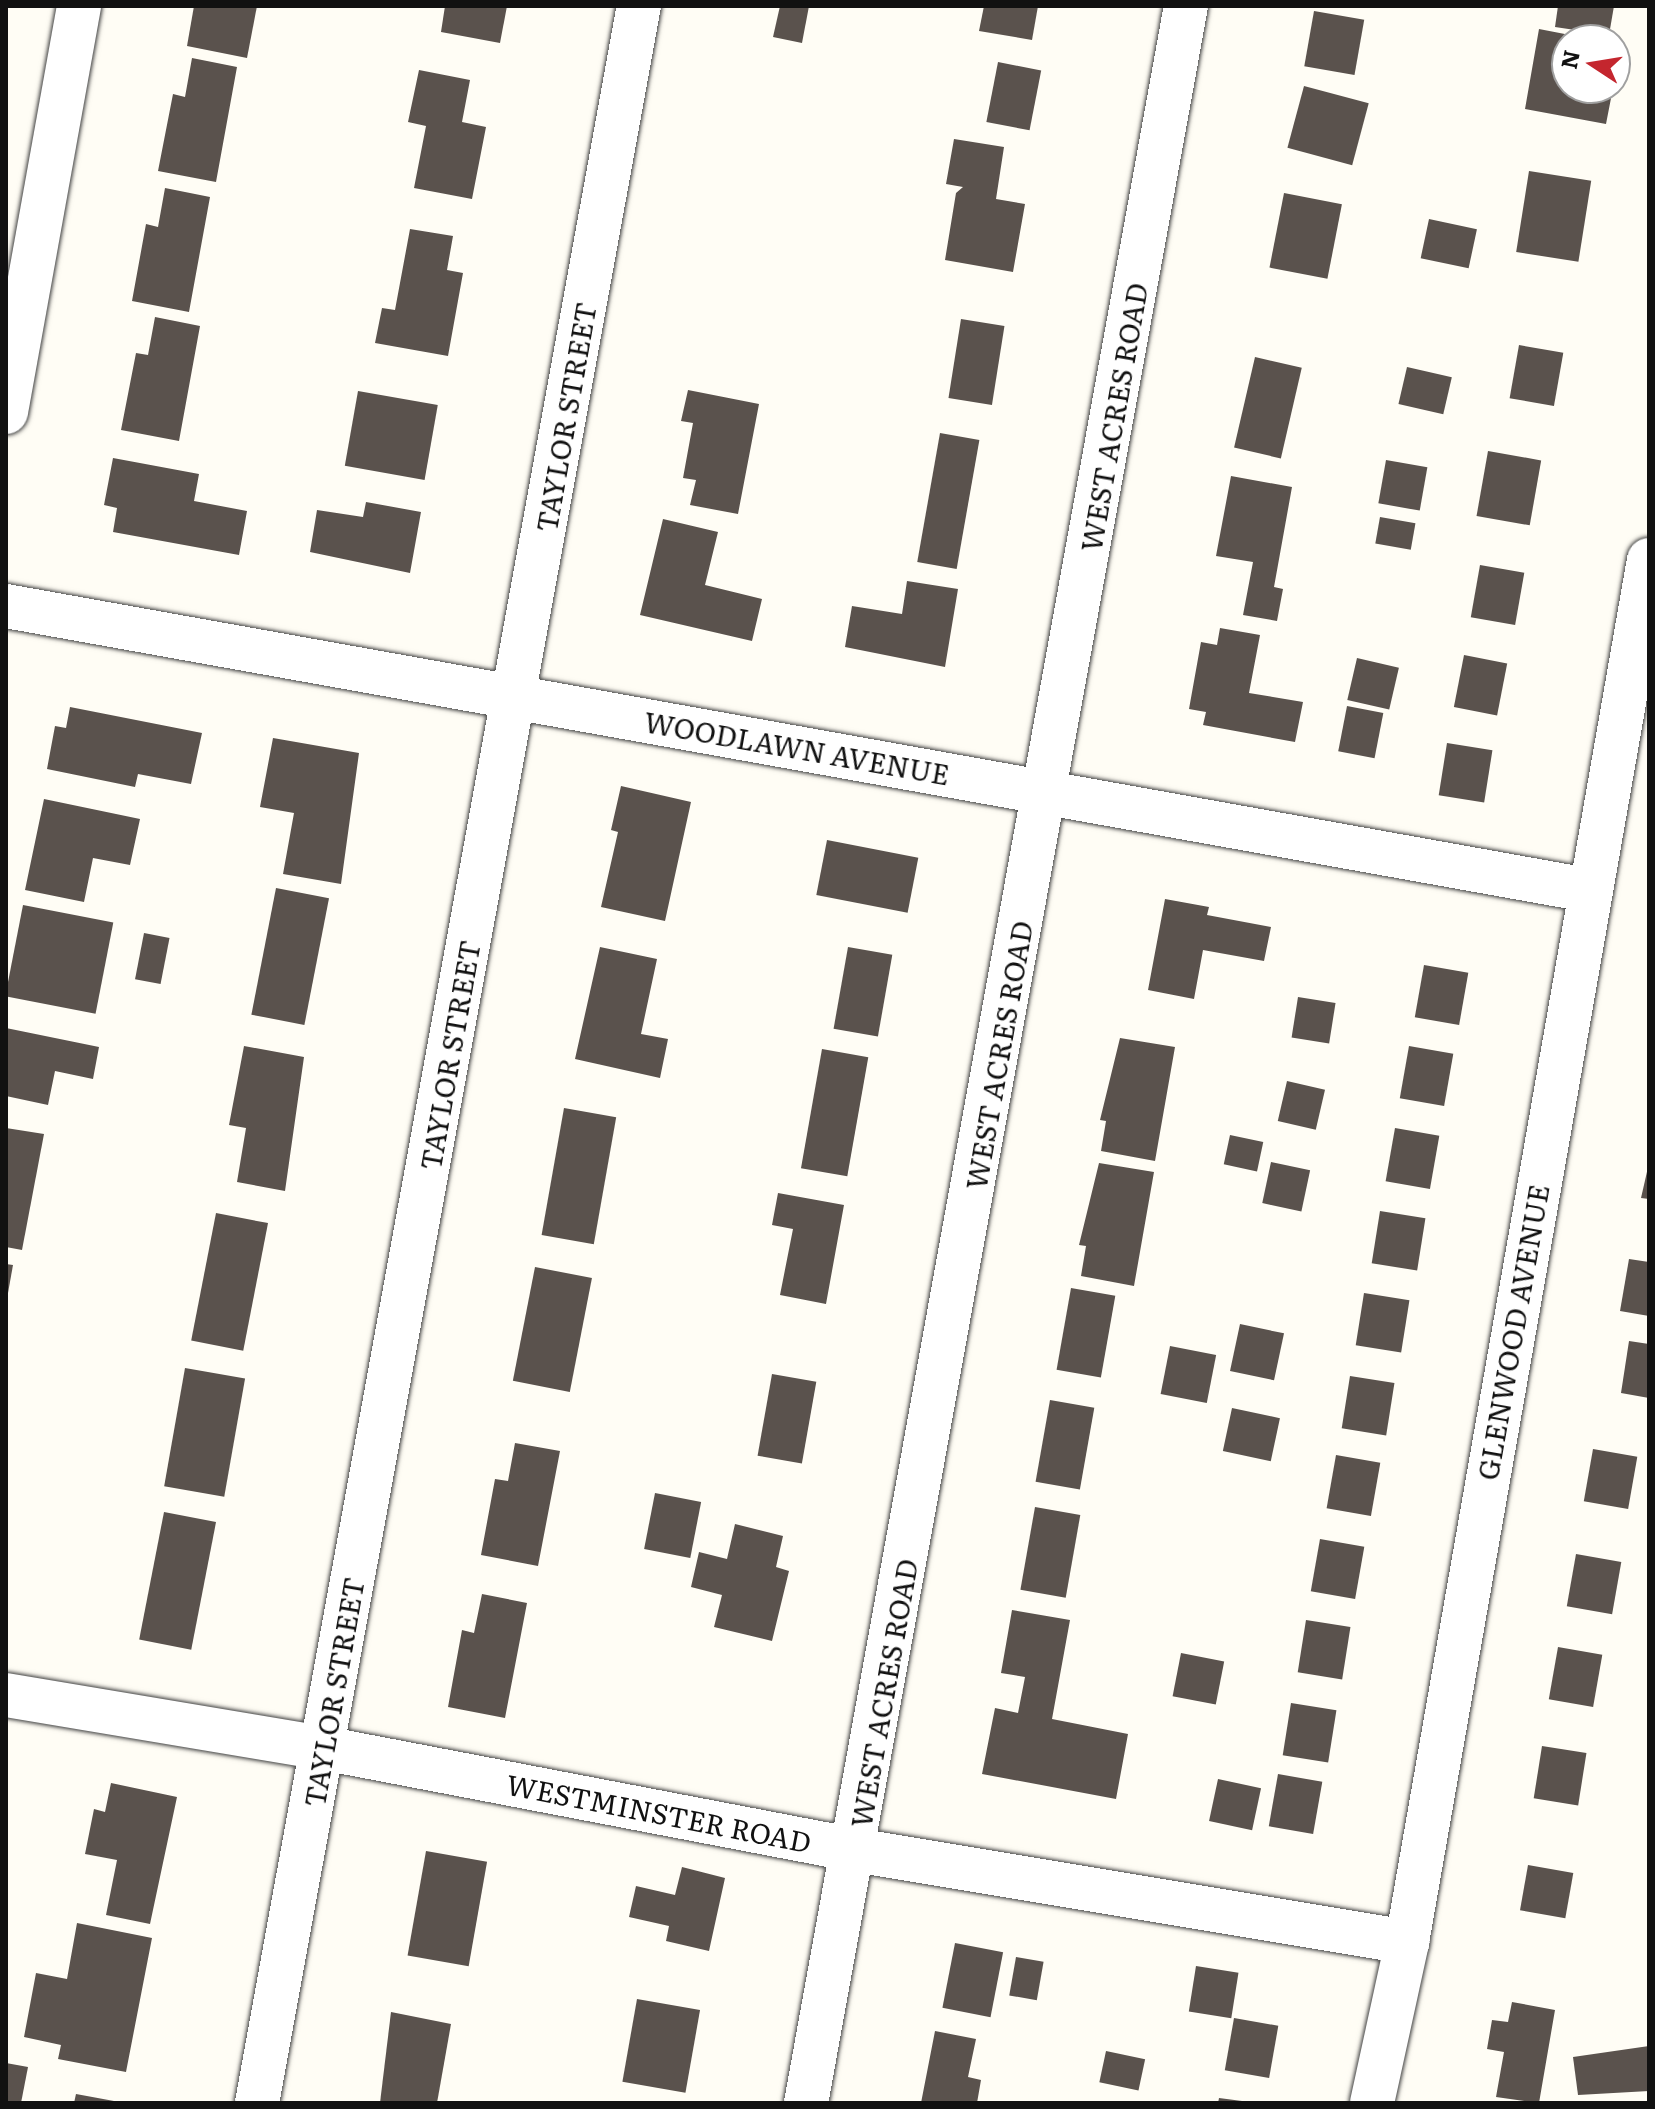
<!DOCTYPE html>
<html>
<head>
<meta charset="utf-8">
<style>
	body { margin:0 }
	#map { position:relative; width:1655px; height:2109px; overflow:hidden; background:#fffdf5; font-family:Literata,serif }
	div>[style] { position:absolute }
	.building>* { inset:0; background:#5a524d; transform-origin:0 0 }
	.roads { filter:drop-shadow(0 0 2px #444) drop-shadow(0 0 2px #444) }
	.minor>* { height:44px; margin:-22px; padding:0 22px; transform-origin:22px; border-radius:22px; background:#fff }
	span { translate:-50% -50%; white-space:nowrap; text-align:center; line-height:1.15; -webkit-text-stroke:8px #fff; paint-order:stroke }
	.street-label { font-size:28px; color:#111 }
	.frame { position:absolute; inset:0; border:8px solid #111; pointer-events:none }
	.north { position:absolute; left:1551px; top:24px; width:80px; height:80px; box-sizing:border-box; background:#fff; border:2px solid #a0a0a0; border-radius:50%; rotate:282deg; font-size:22px; font-weight:700; line-height:32px; text-align:center; color:#111 }
	.north::after { content:''; display:block; margin:auto; width:28px; height:36px; background:#c4262e; clip-path:polygon(50% 0,100% 100%,50% 72%,0 100%) }
</style>
</head>
<body>
<div id="map">
	<div class="building">
		<i style="clip-path:polygon(194px 6px,257px 6px,247px 58px,187px 46px)"></i>
		<i style="clip-path:polygon(445px 6px,507px 6px,500px 43px,441px 32px)"></i>
		<i style="clip-path:polygon(780px 6px,809px 6px,802px 43px,773px 37px)"></i>
		<i style="clip-path:polygon(984px 6px,1038px 6px,1032px 40px,979px 31px)"></i>
		<i style="clip-path:polygon(1558px 6px,1614px 6px,1609px 35px,1555px 27px)"></i>
		<i style="left:1314px;top:11px;width:51px;height:56px;rotate:10deg"></i>
		<i style="clip-path:polygon(1539px 29px,1570px 35px,1567px 88px,1613px 88px,1606px 124px,1525px 109px)"></i>
		<i style="clip-path:polygon(192px 58px,237px 67px,216px 182px,158px 171px,173px 94px,185px 97px)"></i>
		<i style="left:998px;top:62px;width:44px;height:61px;rotate:11deg"></i>
		<i style="clip-path:polygon(419px 70px,470px 80px,462px 122px,486px 127px,472px 199px,414px 188px,426px 126px,408px 122px)"></i>
		<i style="left:1304px;top:86px;width:67px;height:64px;rotate:15deg"></i>
		<i style="clip-path:polygon(954px 139px,1004px 147px,996px 199px,1025px 204px,1013px 272px,945px 260px,956px 193px,963px 187px,946px 184px)"></i>
		<i style="left:1529px;top:171px;width:63px;height:82px;rotate:9deg"></i>
		<i style="clip-path:polygon(165px 188px,210px 197px,189px 312px,132px 301px,146px 224px,158px 227px)"></i>
		<i style="left:1284px;top:193px;width:59px;height:76px;rotate:11deg"></i>
		<i style="left:1429px;top:219px;width:49px;height:40px;rotate:12deg"></i>
		<i style="clip-path:polygon(410px 229px,453px 236px,447px 270px,463px 273px,448px 356px,375px 343px,382px 308px,395px 310px)"></i>
		<i style="clip-path:polygon(155px 317px,200px 326px,179px 441px,121px 430px,136px 353px,148px 355px)"></i>
		<i style="left:961px;top:319px;width:44px;height:80px;rotate:9deg"></i>
		<i style="left:1519px;top:345px;width:45px;height:54px;rotate:10deg"></i>
		<i style="left:1255px;top:357px;width:48px;height:93px;rotate:13deg"></i>
		<i style="left:1407px;top:367px;width:46px;height:38px;rotate:13deg"></i>
		<i style="clip-path:polygon(688px 390px,759px 404px,738px 514px,690px 505px,696px 480px,683px 478px,693px 423px,681px 421px)"></i>
		<i style="left:358px;top:391px;width:81px;height:76px;rotate:10deg"></i>
		<i style="left:940px;top:433px;width:40px;height:131px;rotate:10deg"></i>
		<i style="left:1488px;top:451px;width:54px;height:66px;rotate:10deg"></i>
		<i style="clip-path:polygon(113px 458px,199px 474px,194px 501px,247px 511px,239px 555px,113px 532px,117px 508px,104px 505px)"></i>
		<i style="left:1386px;top:460px;width:42px;height:44px;rotate:10deg"></i>
		<i style="clip-path:polygon(1231px 476px,1292px 487px,1274px 587px,1283px 589px,1277px 621px,1243px 615px,1253px 562px,1216px 556px)"></i>
		<i style="clip-path:polygon(366px 502px,421px 512px,410px 573px,310px 552px,317px 510px,363px 517px)"></i>
		<i style="left:1380px;top:517px;width:36px;height:27px;rotate:10deg"></i>
		<i style="clip-path:polygon(663px 519px,718px 532px,705px 585px,762px 599px,752px 641px,640px 615px)"></i>
		<i style="left:1480px;top:565px;width:45px;height:53px;rotate:10deg"></i>
		<i style="clip-path:polygon(907px 581px,958px 589px,945px 667px,845px 647px,852px 606px,902px 614px)"></i>
		<i style="clip-path:polygon(1220px 628px,1260px 635px,1249px 693px,1303px 702px,1295px 742px,1203px 725px,1206px 712px,1189px 709px,1201px 642px,1217px 645px)"></i>
		<i style="left:1464px;top:655px;width:44px;height:53px;rotate:11deg"></i>
		<i style="left:1357px;top:658px;width:43px;height:43px;rotate:13deg"></i>
		<i style="left:1347px;top:706px;width:37px;height:46px;rotate:11deg"></i>
		<i style="clip-path:polygon(70px 707px,202px 733px,191px 784px,138px 774px,135px 787px,47px 769px,55px 726px,66px 728px)"></i>
		<i style="clip-path:polygon(273px 738px,359px 753px,341px 884px,283px 874px,294px 813px,260px 807px)"></i>
		<i style="left:1447px;top:743px;width:46px;height:53px;rotate:9deg"></i>
		<i style="clip-path:polygon(621px 786px,691px 802px,665px 921px,601px 907px,618px 832px,611px 830px)"></i>
		<i style="clip-path:polygon(44px 799px,140px 819px,130px 865px,93px 858px,84px 902px,25px 890px)"></i>
		<i style="left:827px;top:840px;width:93px;height:56px;rotate:11deg"></i>
		<i style="left:276px;top:888px;width:54px;height:129px;rotate:11deg"></i>
		<i style="clip-path:polygon(1165px 899px,1209px 907px,1207px 915px,1271px 927px,1264px 961px,1203px 950px,1194px 999px,1148px 990px)"></i>
		<i style="left:23px;top:905px;width:92px;height:93px;rotate:11deg"></i>
		<i style="left:144px;top:933px;width:26px;height:47px;rotate:11deg"></i>
		<i style="clip-path:polygon(600px 947px,657px 959px,641px 1034px,668px 1039px,660px 1078px,575px 1059px)"></i>
		<i style="left:848px;top:947px;width:45px;height:83px;rotate:10deg"></i>
		<i style="left:1424px;top:965px;width:45px;height:53px;rotate:10deg"></i>
		<i style="left:1298px;top:997px;width:38px;height:41px;rotate:9deg"></i>
		<i style="clip-path:polygon(6px 1028px,99px 1047px,93px 1079px,55px 1071px,48px 1105px,6px 1096px)"></i>
		<i style="clip-path:polygon(1120px 1038px,1175px 1047px,1155px 1161px,1101px 1151px,1106px 1121px,1100px 1120px)"></i>
		<i style="clip-path:polygon(244px 1046px,304px 1057px,285px 1191px,237px 1182px,246px 1128px,229px 1125px)"></i>
		<i style="left:1409px;top:1046px;width:45px;height:53px;rotate:10deg"></i>
		<i style="left:822px;top:1049px;width:47px;height:121px;rotate:10deg"></i>
		<i style="left:1287px;top:1081px;width:39px;height:41px;rotate:13deg"></i>
		<i style="left:564px;top:1108px;width:53px;height:129px;rotate:10deg"></i>
		<i style="clip-path:polygon(6px 1128px,44px 1134px,22px 1250px,6px 1247px)"></i>
		<i style="left:1395px;top:1128px;width:45px;height:54px;rotate:10deg"></i>
		<i style="left:1230px;top:1135px;width:34px;height:30px;rotate:12deg"></i>
		<i style="left:1271px;top:1162px;width:40px;height:42px;rotate:12deg"></i>
		<i style="clip-path:polygon(1099px 1163px,1154px 1172px,1134px 1286px,1081px 1276px,1086px 1246px,1079px 1245px)"></i>
		<i style="clip-path:polygon(1649px 1163px,1649px 1199px,1641px 1198px)"></i>
		<i style="clip-path:polygon(778px 1193px,844px 1205px,826px 1304px,780px 1295px,793px 1229px,772px 1225px)"></i>
		<i style="left:1380px;top:1211px;width:46px;height:53px;rotate:9deg"></i>
		<i style="left:216px;top:1213px;width:53px;height:130px;rotate:11deg"></i>
		<i style="clip-path:polygon(1629px 1259px,1649px 1262px,1649px 1316px,1620px 1311px)"></i>
		<i style="clip-path:polygon(6px 1264px,13px 1265px,8px 1293px,6px 1293px)"></i>
		<i style="left:535px;top:1267px;width:58px;height:116px;rotate:11deg"></i>
		<i style="left:1071px;top:1288px;width:45px;height:83px;rotate:10deg"></i>
		<i style="left:1364px;top:1293px;width:46px;height:53px;rotate:9deg"></i>
		<i style="left:1240px;top:1324px;width:45px;height:48px;rotate:12deg"></i>
		<i style="clip-path:polygon(1629px 1341px,1649px 1344px,1649px 1398px,1621px 1393px)"></i>
		<i style="left:1170px;top:1346px;width:47px;height:49px;rotate:11deg"></i>
		<i style="left:185px;top:1368px;width:61px;height:120px;rotate:10deg"></i>
		<i style="left:772px;top:1374px;width:45px;height:83px;rotate:10deg"></i>
		<i style="left:1350px;top:1376px;width:45px;height:53px;rotate:9deg"></i>
		<i style="left:1050px;top:1400px;width:45px;height:83px;rotate:10deg"></i>
		<i style="left:1232px;top:1408px;width:49px;height:44px;rotate:12deg"></i>
		<i style="clip-path:polygon(515px 1443px,560px 1451px,538px 1566px,481px 1555px,495px 1479px,508px 1481px)"></i>
		<i style="left:1593px;top:1449px;width:45px;height:53px;rotate:10deg"></i>
		<i style="left:1336px;top:1455px;width:45px;height:54px;rotate:10deg"></i>
		<i style="left:655px;top:1493px;width:47px;height:57px;rotate:11deg"></i>
		<i style="left:1035px;top:1507px;width:46px;height:84px;rotate:10deg"></i>
		<i style="left:164px;top:1512px;width:53px;height:130px;rotate:11deg"></i>
		<i style="clip-path:polygon(735px 1524px,783px 1536px,776px 1567px,789px 1571px,772px 1641px,714px 1627px,722px 1595px,691px 1587px,699px 1552px,727px 1559px)"></i>
		<i style="left:1320px;top:1539px;width:45px;height:53px;rotate:10deg"></i>
		<i style="left:1576px;top:1554px;width:46px;height:53px;rotate:10deg"></i>
		<i style="clip-path:polygon(482px 1594px,527px 1603px,505px 1718px,448px 1707px,462px 1630px,474px 1633px)"></i>
		<i style="clip-path:polygon(1012px 1610px,1070px 1620px,1052px 1719px,1128px 1734px,1116px 1799px,982px 1774px,995px 1708px,1018px 1713px,1025px 1677px,1001px 1673px)"></i>
		<i style="left:1306px;top:1620px;width:45px;height:53px;rotate:9deg"></i>
		<i style="left:1558px;top:1647px;width:45px;height:53px;rotate:10deg"></i>
		<i style="left:1181px;top:1653px;width:44px;height:44px;rotate:11deg"></i>
		<i style="left:1291px;top:1703px;width:46px;height:53px;rotate:9deg"></i>
		<i style="left:1542px;top:1746px;width:45px;height:53px;rotate:9deg"></i>
		<i style="left:1278px;top:1774px;width:45px;height:53px;rotate:10deg"></i>
		<i style="left:1218px;top:1779px;width:44px;height:43px;rotate:12deg"></i>
		<i style="clip-path:polygon(111px 1783px,177px 1797px,150px 1924px,106px 1915px,117px 1860px,85px 1854px,94px 1809px,105px 1812px)"></i>
		<i style="left:426px;top:1851px;width:62px;height:106px;rotate:10deg"></i>
		<i style="left:1528px;top:1865px;width:46px;height:46px;rotate:10deg"></i>
		<i style="clip-path:polygon(682px 1867px,725px 1878px,709px 1951px,666px 1941px,669px 1926px,629px 1917px,636px 1886px,675px 1895px)"></i>
		<i style="clip-path:polygon(77px 1923px,152px 1938px,126px 2072px,58px 2059px,61px 2045px,24px 2037px,36px 1973px,67px 1979px)"></i>
		<i style="left:955px;top:1943px;width:49px;height:66px;rotate:11deg"></i>
		<i style="left:1016px;top:1957px;width:28px;height:39px;rotate:10deg"></i>
		<i style="left:1196px;top:1966px;width:43px;height:46px;rotate:9deg"></i>
		<i style="left:637px;top:1999px;width:64px;height:84px;rotate:10deg"></i>
		<i style="clip-path:polygon(1512px 2002px,1555px 2010px,1539px 2103px,1496px 2097px,1504px 2052px,1487px 2049px,1492px 2020px,1508px 2022px)"></i>
		<i style="clip-path:polygon(391px 2012px,451px 2024px,437px 2103px,380px 2103px)"></i>
		<i style="left:1234px;top:2018px;width:45px;height:53px;rotate:10deg"></i>
		<i style="clip-path:polygon(935px 2031px,976px 2039px,968px 2077px,981px 2080px,977px 2103px,921px 2103px)"></i>
		<i style="clip-path:polygon(1649px 2046px,1649px 2091px,1578px 2095px,1573px 2057px)"></i>
		<i style="left:1106px;top:2051px;width:40px;height:32px;rotate:12deg"></i>
		<i style="clip-path:polygon(6px 2063px,28px 2067px,21px 2103px,6px 2102px)"></i>
		<i style="clip-path:polygon(76px 2094px,114px 2101px,114px 2103px,74px 2103px)"></i>
		<i style="clip-path:polygon(1219px 2098px,1242px 2101px,1242px 2103px,1218px 2103px)"></i>
	</div>
	<div class="roads">
		<div class="minor">
			<i style="left:6px;top:412px;width:413px;rotate:-79.8deg"></i>
			<i style="left:6px;top:606px;width:1607px;rotate:10.18deg"></i>
			<i style="left:6px;top:1695px;width:321px;rotate:9.5deg"></i>
			<i style="left:323px;top:1748px;width:542px;rotate:10.85deg"></i>
			<i style="left:855px;top:1850px;width:560px;rotate:9.46deg"></i>
			<i style="left:257px;top:2103px;width:2132px;rotate:-79.68deg"></i>
			<i style="left:806px;top:2103px;width:2131px;rotate:-79.73deg"></i>
			<i style="left:1372px;top:2103px;width:165px;rotate:-77.7deg"></i>
			<i style="left:1407px;top:1942px;width:1403px;rotate:-80.07deg"></i>
		</div>
	</div>
	<div class="street-label">
		<span style="left:565px;top:417px;rotate:-80deg">TAYLOR STREET</span>
		<span style="left:1113px;top:417px;rotate:-80deg">WEST ACRES ROAD</span>
		<span style="left:797px;top:747px;rotate:10deg">WOODLAWN AVENUE</span>
		<span style="left:449px;top:1055px;rotate:-80deg">TAYLOR STREET</span>
		<span style="left:998px;top:1055px;rotate:-80deg">WEST ACRES ROAD</span>
		<span style="left:1512px;top:1332px;rotate:-80deg">GLENWOOD AVENUE</span>
		<span style="left:333px;top:1692px;rotate:-80deg">TAYLOR STREET</span>
		<span style="left:883px;top:1693px;rotate:-80deg">WEST ACRES ROAD</span>
		<span style="left:659px;top:1812px;rotate:11deg">WESTMINSTER ROAD</span>
	</div>
	<div class="frame"></div>
	<div class="north">N</div>
</div>
</body>
</html>
